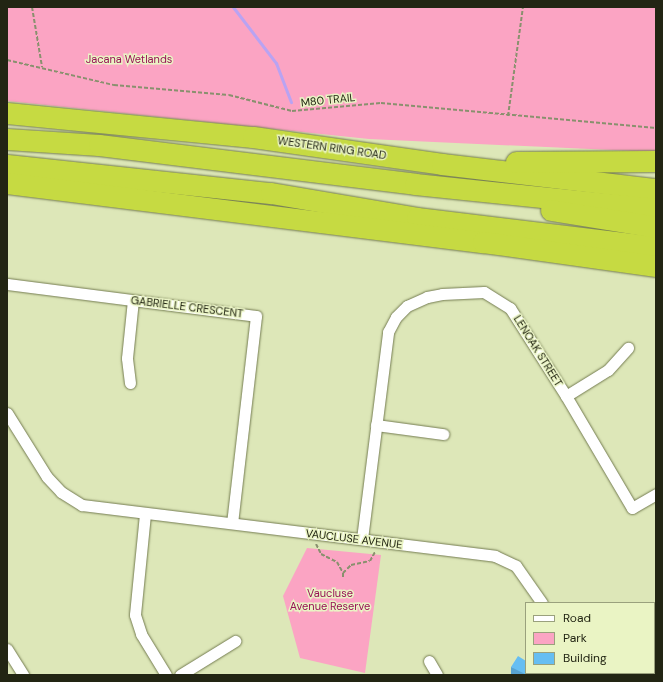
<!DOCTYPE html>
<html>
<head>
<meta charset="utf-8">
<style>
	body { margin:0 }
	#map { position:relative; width:663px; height:682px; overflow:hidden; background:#dde7b8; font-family:"DM Sans",sans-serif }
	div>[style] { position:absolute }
	.green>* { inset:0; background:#fba4c3 }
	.stream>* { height:3px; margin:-1.5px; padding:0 1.5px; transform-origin:1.5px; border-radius:1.5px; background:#b9a3f2 }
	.path>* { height:2px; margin-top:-1px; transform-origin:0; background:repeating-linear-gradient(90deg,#89906e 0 4px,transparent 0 6px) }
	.roads { filter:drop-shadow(0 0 1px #747c51) drop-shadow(0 0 1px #747c51) }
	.minor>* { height:11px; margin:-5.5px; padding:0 5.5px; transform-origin:5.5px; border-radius:5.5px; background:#fff }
	.motorway>* { height:21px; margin:-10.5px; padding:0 10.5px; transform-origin:10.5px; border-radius:10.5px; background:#c6da42 }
	.wall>* { inset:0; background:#58a3d0 }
	.building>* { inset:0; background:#66bef2 }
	span { translate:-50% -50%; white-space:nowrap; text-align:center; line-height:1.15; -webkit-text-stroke:3px #eaf4c4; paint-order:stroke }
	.park-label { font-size:11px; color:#971256 }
	.street-label { font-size:11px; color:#222513 }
	.frame { position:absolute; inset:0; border:8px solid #222513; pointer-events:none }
	.legend { position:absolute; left:525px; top:602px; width:130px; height:72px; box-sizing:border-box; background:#eaf4c4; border:1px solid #9aa17d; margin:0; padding:5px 7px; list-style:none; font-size:12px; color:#222513 }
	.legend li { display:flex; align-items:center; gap:8px; height:20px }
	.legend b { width:20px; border:1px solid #9aa17d }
</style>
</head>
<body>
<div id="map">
	<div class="green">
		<i style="clip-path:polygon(7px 7px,656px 7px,656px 152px,369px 139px,7px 101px)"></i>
		<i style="clip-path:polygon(307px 548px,381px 555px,365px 673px,300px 658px,283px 596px)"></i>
	</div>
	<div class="stream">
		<i style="left:233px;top:7px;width:71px;rotate:52.5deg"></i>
		<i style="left:276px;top:63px;width:42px;rotate:69deg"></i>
	</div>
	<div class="path">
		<i style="left:32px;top:7px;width:61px;rotate:80.5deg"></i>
		<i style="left:7px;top:60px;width:110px;rotate:13.2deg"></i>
		<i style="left:114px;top:85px;width:115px;rotate:5deg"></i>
		<i style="left:229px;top:95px;width:65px;rotate:14.3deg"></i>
		<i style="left:292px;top:111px;width:89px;rotate:-5.1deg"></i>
		<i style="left:381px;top:103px;width:276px;rotate:5.2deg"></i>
		<i style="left:508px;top:116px;width:110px;rotate:-82.2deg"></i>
		<i style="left:316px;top:544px;width:11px;rotate:63deg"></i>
		<i style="left:321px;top:554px;width:18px;rotate:27deg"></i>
		<i style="left:337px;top:562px;width:13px;rotate:61deg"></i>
		<i style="left:343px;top:573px;width:5px;rotate:90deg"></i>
		<i style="left:343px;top:573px;width:11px;rotate:-45deg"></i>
		<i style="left:351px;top:565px;width:19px;rotate:-12deg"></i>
		<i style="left:370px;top:561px;width:10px;rotate:-61deg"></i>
	</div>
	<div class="roads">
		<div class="minor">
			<i style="left:7px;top:284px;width:251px;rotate:7.3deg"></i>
			<i style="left:256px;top:316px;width:208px;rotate:96.6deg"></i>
			<i style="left:130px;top:383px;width:25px;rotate:-97deg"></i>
			<i style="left:127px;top:358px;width:58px;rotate:-84.1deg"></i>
			<i style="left:566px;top:396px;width:49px;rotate:-31.8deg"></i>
			<i style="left:608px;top:370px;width:30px;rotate:-48deg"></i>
			<i style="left:7px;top:413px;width:75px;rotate:58deg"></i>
			<i style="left:47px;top:477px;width:21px;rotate:47deg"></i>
			<i style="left:61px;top:492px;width:25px;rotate:32deg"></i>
			<i style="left:82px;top:505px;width:416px;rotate:7deg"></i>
			<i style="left:495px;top:556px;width:23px;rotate:25deg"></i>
			<i style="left:516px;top:566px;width:45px;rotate:54.9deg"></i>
			<i style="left:376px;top:425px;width:68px;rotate:7.7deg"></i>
			<i style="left:145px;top:514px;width:101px;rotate:95.7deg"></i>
			<i style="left:135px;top:615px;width:20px;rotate:72deg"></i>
			<i style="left:141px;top:634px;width:48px;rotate:58.6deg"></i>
			<i style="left:362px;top:539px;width:209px;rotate:-82.8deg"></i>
			<i style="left:388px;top:332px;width:17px;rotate:-62deg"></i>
			<i style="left:396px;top:317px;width:16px;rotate:-45deg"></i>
			<i style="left:407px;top:306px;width:22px;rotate:-24deg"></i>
			<i style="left:427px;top:297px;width:15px;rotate:-11deg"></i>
			<i style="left:442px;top:294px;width:42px;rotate:-2.7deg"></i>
			<i style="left:484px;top:292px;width:31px;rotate:32deg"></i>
			<i style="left:510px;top:308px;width:104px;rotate:57.5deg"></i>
			<i style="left:566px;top:396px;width:130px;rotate:59.5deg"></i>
			<i style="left:632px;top:508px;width:28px;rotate:-30deg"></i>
			<i style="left:7px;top:649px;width:31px;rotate:58deg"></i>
			<i style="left:429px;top:661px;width:16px;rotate:60deg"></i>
			<i style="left:180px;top:675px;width:65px;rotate:-31.7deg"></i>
			<i style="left:561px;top:675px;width:2px;rotate:-90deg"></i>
		</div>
		<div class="motorway">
			<i style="left:7px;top:113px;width:247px;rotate:5.6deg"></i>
			<i style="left:253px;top:137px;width:191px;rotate:8.1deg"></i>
			<i style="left:442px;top:164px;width:215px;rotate:6.7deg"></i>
			<i style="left:7px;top:139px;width:92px;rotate:3.7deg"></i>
			<i style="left:99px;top:145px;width:318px;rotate:7deg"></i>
			<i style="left:415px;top:184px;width:242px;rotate:5.9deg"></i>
			<i style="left:516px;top:162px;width:140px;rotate:-0.4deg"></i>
			<i style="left:7px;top:165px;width:265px;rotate:6.1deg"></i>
			<i style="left:271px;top:193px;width:148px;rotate:9.7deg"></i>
			<i style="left:417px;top:218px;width:241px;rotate:6.9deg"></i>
			<i style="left:7px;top:183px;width:480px;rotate:7.1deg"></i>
			<i style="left:483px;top:242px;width:175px;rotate:7.9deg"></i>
			<i style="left:551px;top:210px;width:106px;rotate:9.2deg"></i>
		</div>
	</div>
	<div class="wall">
		<i style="clip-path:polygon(511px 667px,539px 673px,539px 675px,514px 675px,511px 674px)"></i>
	</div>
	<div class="building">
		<i style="clip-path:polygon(518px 656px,526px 661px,526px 673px,537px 673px,537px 675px,527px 675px,511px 667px)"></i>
	</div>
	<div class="park-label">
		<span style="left:129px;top:59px">Jacana Wetlands</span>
		<span style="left:330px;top:600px">Vaucluse<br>Avenue Reserve</span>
	</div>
	<div class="street-label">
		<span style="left:328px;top:100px;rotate:-6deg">M80 TRAIL</span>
		<span style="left:332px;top:148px;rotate:8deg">WESTERN RING ROAD</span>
		<span style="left:187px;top:307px;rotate:7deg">GABRIELLE CRESCENT</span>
		<span style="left:538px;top:351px;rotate:58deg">LENOAK STREET</span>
		<span style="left:354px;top:539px;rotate:7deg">VAUCLUSE AVENUE</span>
	</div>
	<div class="frame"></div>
	<ul class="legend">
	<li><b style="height:5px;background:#fff"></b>Road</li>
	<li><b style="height:11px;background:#fba4c3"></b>Park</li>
	<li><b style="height:11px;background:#66bef2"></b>Building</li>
	</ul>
</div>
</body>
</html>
